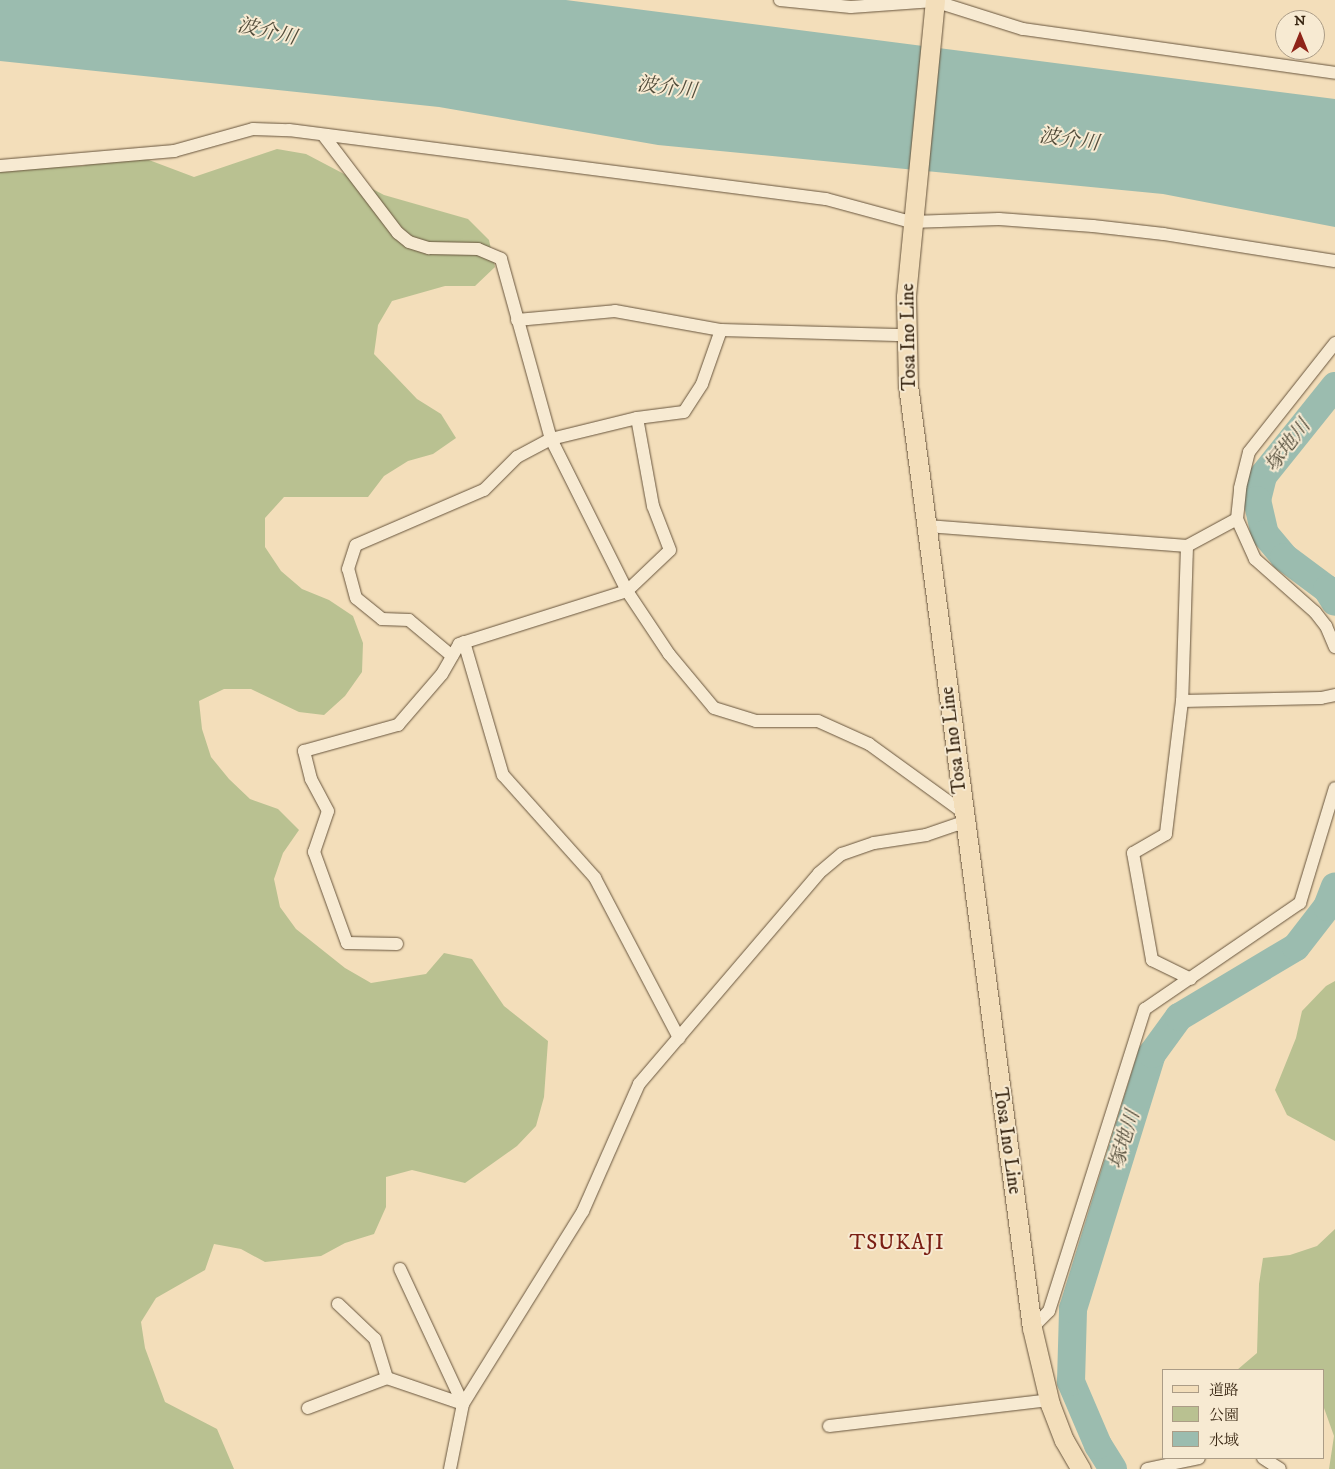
<!DOCTYPE html>
<html>
<head>
<meta charset="utf-8">
<style>
	body { margin:0 }
	#map { position:relative; width:1335px; height:1469px; overflow:hidden; background:#f3deba; font-family:"IM FELL DW Pica","Noto Serif JP",serif }
	div>[style] { position:absolute }
	.green>* { inset:0; background:#b9c191 }
	.water>* { inset:0; background:#9bbcaf }
	.river>* { height:28px; margin:-14px; padding:0 14px; transform-origin:14px; border-radius:14px; background:#9bbcaf }
	.roads { filter:drop-shadow(0 0 1px #68553d) drop-shadow(0 0 1px #68553d) }
	.street>* { height:12px; margin:-6px; padding:0 6px; transform-origin:6px; border-radius:6px; background:#f7ead2 }
	.primary>* { height:19px; margin:-9.5px; padding:0 9.5px; transform-origin:9.5px; border-radius:9.5px; background:#f3deba }
	span { translate:-50% -50%; white-space:nowrap; text-align:center; line-height:1.15; -webkit-text-stroke:4px #f7ead2; paint-order:stroke }
	.street-label { font-size:19px; color:#392713 }
	.water-label { font-size:20px; color:#524c3a; font-style:italic }
	.quarter-label { font-size:21px; color:#7a1f14; letter-spacing:1px }
	.legend { position:absolute; left:1162px; top:1369px; width:162px; height:90px; box-sizing:border-box; background:#f7ead2; border:1px solid #ab9c86; margin:0; padding:6px 9px; list-style:none; font-size:15px; color:#392713 }
	.legend li { display:flex; align-items:center; gap:10px; height:25px }
	.legend b { width:25px; border:1px solid #ab9c86 }
	.north { position:absolute; left:1275px; top:10px; width:50px; height:50px; box-sizing:border-box; background:#f7ead2; border:1px solid #ab9c86; border-radius:50%; rotate:0deg; font-size:14px; font-weight:700; line-height:20px; text-align:center; color:#392713 }
	.north::after { content:''; display:block; margin:auto; width:18px; height:22px; background:#8f2418; clip-path:polygon(50% 0,100% 100%,50% 72%,0 100%) }
</style>
</head>
<body>
<div id="map">
	<div class="green">
		<i style="clip-path:polygon(277px 149px,306px 154px,384px 195px,468px 219px,489px 240px,495px 267px,475px 286px,445px 286px,392px 301px,378px 325px,374px 354px,417px 399px,441px 414px,456px 438px,433px 454px,408px 461px,384px 476px,368px 497px,284px 497px,265px 518px,265px 547px,281px 571px,302px 589px,329px 600px,353px 616px,363px 643px,362px 672px,345px 696px,324px 715px,299px 712px,251px 689px,224px 689px,199px 701px,202px 729px,211px 757px,229px 779px,250px 799px,278px 809px,299px 830px,283px 853px,274px 879px,280px 907px,296px 929px,345px 968px,371px 983px,426px 974px,444px 953px,472px 959px,504px 1006px,548px 1041px,544px 1097px,536px 1126px,517px 1146px,465px 1183px,412px 1170px,386px 1177px,386px 1207px,374px 1234px,345px 1243px,321px 1256px,265px 1262px,241px 1249px,214px 1244px,205px 1270px,156px 1298px,141px 1322px,145px 1348px,165px 1402px,217px 1429px,234px 1469px,0 1469px,0 169px,82px 166px,111px 158px,141px 157px,194px 177px)"></i>
		<i style="clip-path:polygon(1335px 981px,1335px 1141px,1287px 1115px,1275px 1090px,1296px 1038px,1302px 1011px,1326px 986px)"></i>
		<i style="clip-path:polygon(1335px 1229px,1335px 1469px,1329px 1469px,1334px 1436px,1324px 1408px,1324px 1370px,1237px 1370px,1257px 1353px,1259px 1284px,1263px 1258px,1290px 1255px,1317px 1246px)"></i>
	</div>
	<div class="water">
		<i style="clip-path:polygon(0 0,566px 0,1335px 99px,1335px 227px,1163px 194px,658px 145px,439px 107px,0 61px)"></i>
	</div>
	<div class="river">
		<i style="left:1335px;top:386px;width:115px;rotate:128.7deg"></i>
		<i style="left:1263px;top:476px;width:25px;rotate:104deg"></i>
		<i style="left:1257px;top:500px;width:35px;rotate:77deg"></i>
		<i style="left:1265px;top:534px;width:30px;rotate:50deg"></i>
		<i style="left:1284px;top:557px;width:54px;rotate:36.7deg"></i>
		<i style="left:1327px;top:589px;width:15px;rotate:58deg"></i>
		<i style="left:1113px;top:1469px;width:28px;rotate:-122deg"></i>
		<i style="left:1098px;top:1445px;width:69px;rotate:-113.2deg"></i>
		<i style="left:1071px;top:1382px;width:73px;rotate:-88.4deg"></i>
		<i style="left:1073px;top:1309px;width:267px;rotate:-72.8deg"></i>
		<i style="left:1152px;top:1054px;width:46px;rotate:-53.9deg"></i>
		<i style="left:1179px;top:1017px;width:136px;rotate:-30.9deg"></i>
		<i style="left:1296px;top:947px;width:51px;rotate:-52.2deg"></i>
		<i style="left:1327px;top:907px;width:22px;rotate:-69deg"></i>
	</div>
	<div class="roads">
		<div class="street">
			<i style="left:780px;top:0;width:71px;rotate:5.6deg"></i>
			<i style="left:851px;top:7px;width:83px;rotate:-4.1deg"></i>
			<i style="left:934px;top:1px;width:93px;rotate:17.5deg"></i>
			<i style="left:1023px;top:29px;width:315px;rotate:8deg"></i>
			<i style="left:324px;top:136px;width:122px;rotate:52.7deg"></i>
			<i style="left:398px;top:233px;width:14px;rotate:39deg"></i>
			<i style="left:409px;top:242px;width:21px;rotate:17deg"></i>
			<i style="left:429px;top:248px;width:49px;rotate:1.2deg"></i>
			<i style="left:478px;top:249px;width:25px;rotate:23deg"></i>
			<i style="left:501px;top:259px;width:187px;rotate:74.5deg"></i>
			<i style="left:551px;top:439px;width:89px;rotate:-13.7deg"></i>
			<i style="left:637px;top:418px;width:47px;rotate:-7.3deg"></i>
			<i style="left:684px;top:412px;width:33px;rotate:-57deg"></i>
			<i style="left:702px;top:384px;width:57px;rotate:-70.6deg"></i>
			<i style="left:721px;top:330px;width:184px;rotate:1.6deg"></i>
			<i style="left:0;top:166px;width:175px;rotate:-4.9deg"></i>
			<i style="left:174px;top:151px;width:82px;rotate:-15.6deg"></i>
			<i style="left:253px;top:129px;width:36px;rotate:2deg"></i>
			<i style="left:289px;top:130px;width:541px;rotate:7.32deg"></i>
			<i style="left:826px;top:199px;width:88px;rotate:15.1deg"></i>
			<i style="left:911px;top:222px;width:88px;rotate:-2deg"></i>
			<i style="left:999px;top:219px;width:94px;rotate:4.3deg"></i>
			<i style="left:1093px;top:226px;width:71px;rotate:6.4deg"></i>
			<i style="left:1164px;top:234px;width:173px;rotate:9deg"></i>
			<i style="left:517px;top:320px;width:98px;rotate:-5.2deg"></i>
			<i style="left:615px;top:311px;width:108px;rotate:10.2deg"></i>
			<i style="left:1237px;top:519px;width:31px;rotate:-84deg"></i>
			<i style="left:1240px;top:488px;width:37px;rotate:-76deg"></i>
			<i style="left:1249px;top:452px;width:139px;rotate:-51.7deg"></i>
			<i style="left:927px;top:526px;width:261px;rotate:4.4deg"></i>
			<i style="left:1187px;top:546px;width:57px;rotate:-28.4deg"></i>
			<i style="left:1237px;top:519px;width:44px;rotate:65.8deg"></i>
			<i style="left:1255px;top:559px;width:80px;rotate:41.5deg"></i>
			<i style="left:1315px;top:612px;width:18px;rotate:52deg"></i>
			<i style="left:1326px;top:626px;width:23px;rotate:67deg"></i>
			<i style="left:1187px;top:546px;width:155px;rotate:91.8deg"></i>
			<i style="left:1182px;top:701px;width:139px;rotate:-1.2deg"></i>
			<i style="left:1321px;top:698px;width:14px;rotate:-12deg"></i>
			<i style="left:464px;top:642px;width:139px;rotate:73.7deg"></i>
			<i style="left:503px;top:775px;width:138px;rotate:48.2deg"></i>
			<i style="left:595px;top:878px;width:181px;rotate:62.3deg"></i>
			<i style="left:452px;top:656px;width:56px;rotate:-140.1deg"></i>
			<i style="left:409px;top:620px;width:27px;rotate:-178deg"></i>
			<i style="left:382px;top:619px;width:33px;rotate:-141deg"></i>
			<i style="left:356px;top:598px;width:30px;rotate:-105deg"></i>
			<i style="left:348px;top:569px;width:25px;rotate:-72deg"></i>
			<i style="left:356px;top:545px;width:139px;rotate:-23.3deg"></i>
			<i style="left:484px;top:490px;width:47px;rotate:-45deg"></i>
			<i style="left:517px;top:457px;width:38px;rotate:-28deg"></i>
			<i style="left:551px;top:439px;width:170px;rotate:63.4deg"></i>
			<i style="left:627px;top:591px;width:76px;rotate:56.3deg"></i>
			<i style="left:669px;top:654px;width:70px;rotate:50.2deg"></i>
			<i style="left:714px;top:708px;width:44px;rotate:17.2deg"></i>
			<i style="left:756px;top:721px;width:62px"></i>
			<i style="left:818px;top:721px;width:56px;rotate:24.3deg"></i>
			<i style="left:869px;top:744px;width:116px;rotate:35.9deg"></i>
			<i style="left:1182px;top:701px;width:134px;rotate:96.9deg"></i>
			<i style="left:1166px;top:834px;width:38px;rotate:150deg"></i>
			<i style="left:1133px;top:853px;width:109px;rotate:79.9deg"></i>
			<i style="left:1152px;top:960px;width:43px;rotate:26deg"></i>
			<i style="left:397px;top:944px;width:50px;rotate:-178.9deg"></i>
			<i style="left:347px;top:943px;width:97px;rotate:-109.9deg"></i>
			<i style="left:314px;top:852px;width:43px;rotate:-71.1deg"></i>
			<i style="left:328px;top:811px;width:36px;rotate:-118deg"></i>
			<i style="left:311px;top:779px;width:29px;rotate:-104deg"></i>
			<i style="left:304px;top:751px;width:98px;rotate:-15.5deg"></i>
			<i style="left:398px;top:725px;width:67px;rotate:-49.2deg"></i>
			<i style="left:442px;top:674px;width:34px;rotate:-60deg"></i>
			<i style="left:459px;top:644px;width:176px;rotate:-17.5deg"></i>
			<i style="left:627px;top:591px;width:59px;rotate:-43.6deg"></i>
			<i style="left:670px;top:550px;width:47px;rotate:-111.1deg"></i>
			<i style="left:653px;top:506px;width:89px;rotate:-100.3deg"></i>
			<i style="left:400px;top:1269px;width:149px;rotate:65deg"></i>
			<i style="left:1032px;top:1328px;width:24px;rotate:-45deg"></i>
			<i style="left:1049px;top:1311px;width:317px;rotate:-72.4deg"></i>
			<i style="left:1145px;top:1009px;width:188px;rotate:-34.4deg"></i>
			<i style="left:1300px;top:903px;width:120px;rotate:-73.1deg"></i>
			<i style="left:387px;top:1378px;width:80px;rotate:18.9deg"></i>
			<i style="left:308px;top:1408px;width:85px;rotate:-20.8deg"></i>
			<i style="left:387px;top:1378px;width:41px;rotate:-107.1deg"></i>
			<i style="left:375px;top:1339px;width:51px;rotate:-136.6deg"></i>
			<i style="left:829px;top:1426px;width:222px;rotate:-6.7deg"></i>
			<i style="left:1263px;top:1458px;width:20px;rotate:33deg"></i>
			<i style="left:450px;top:1469px;width:66px;rotate:-78.7deg"></i>
			<i style="left:463px;top:1404px;width:227px;rotate:-58.1deg"></i>
			<i style="left:583px;top:1211px;width:139px;rotate:-66.2deg"></i>
			<i style="left:639px;top:1084px;width:277px;rotate:-49.5deg"></i>
			<i style="left:819px;top:873px;width:30px;rotate:-40deg"></i>
			<i style="left:842px;top:854px;width:34px;rotate:-19deg"></i>
			<i style="left:874px;top:843px;width:53px;rotate:-8.7deg"></i>
			<i style="left:926px;top:835px;width:40px;rotate:-18.9deg"></i>
			<i style="left:1147px;top:1469px;width:53px;rotate:-11.9deg"></i>
		</div>
		<div class="primary">
			<i style="left:935px;top:0;width:298px;rotate:95.6deg"></i>
			<i style="left:906px;top:297px;width:88px;rotate:88.7deg"></i>
			<i style="left:908px;top:385px;width:951px;rotate:82.51deg"></i>
			<i style="left:1032px;top:1328px;width:78px;rotate:76.7deg"></i>
			<i style="left:1050px;top:1404px;width:39px;rotate:69deg"></i>
			<i style="left:1064px;top:1440px;width:34px;rotate:60deg"></i>
		</div>
	</div>
	<div class="street-label">
		<span style="left:909px;top:337px;rotate:-91deg">Tosa Ino Line</span>
		<span style="left:954px;top:740px;rotate:-97deg">Tosa Ino Line</span>
		<span style="left:1007px;top:1141px;rotate:82deg">Tosa Ino Line</span>
	</div>
	<div class="water-label">
		<span style="left:267px;top:32px;rotate:13deg">波介川</span>
		<span style="left:667px;top:88px;rotate:7deg">波介川</span>
		<span style="left:1069px;top:140px;rotate:8deg">波介川</span>
		<span style="left:1288px;top:446px;rotate:-52deg">塚地川</span>
		<span style="left:1125px;top:1140px;rotate:-73deg">塚地川</span>
	</div>
	<div class="quarter-label">
		<span style="left:897px;top:1243px">TSUKAJI</span>
	</div>
	<ul class="legend">
	<li><b style="height:6px;background:#f3deba"></b>道路</li>
	<li><b style="height:14px;background:#b9c191"></b>公園</li>
	<li><b style="height:14px;background:#9bbcaf"></b>水域</li>
	</ul>
	<div class="north">N</div>
</div>
</body>
</html>
